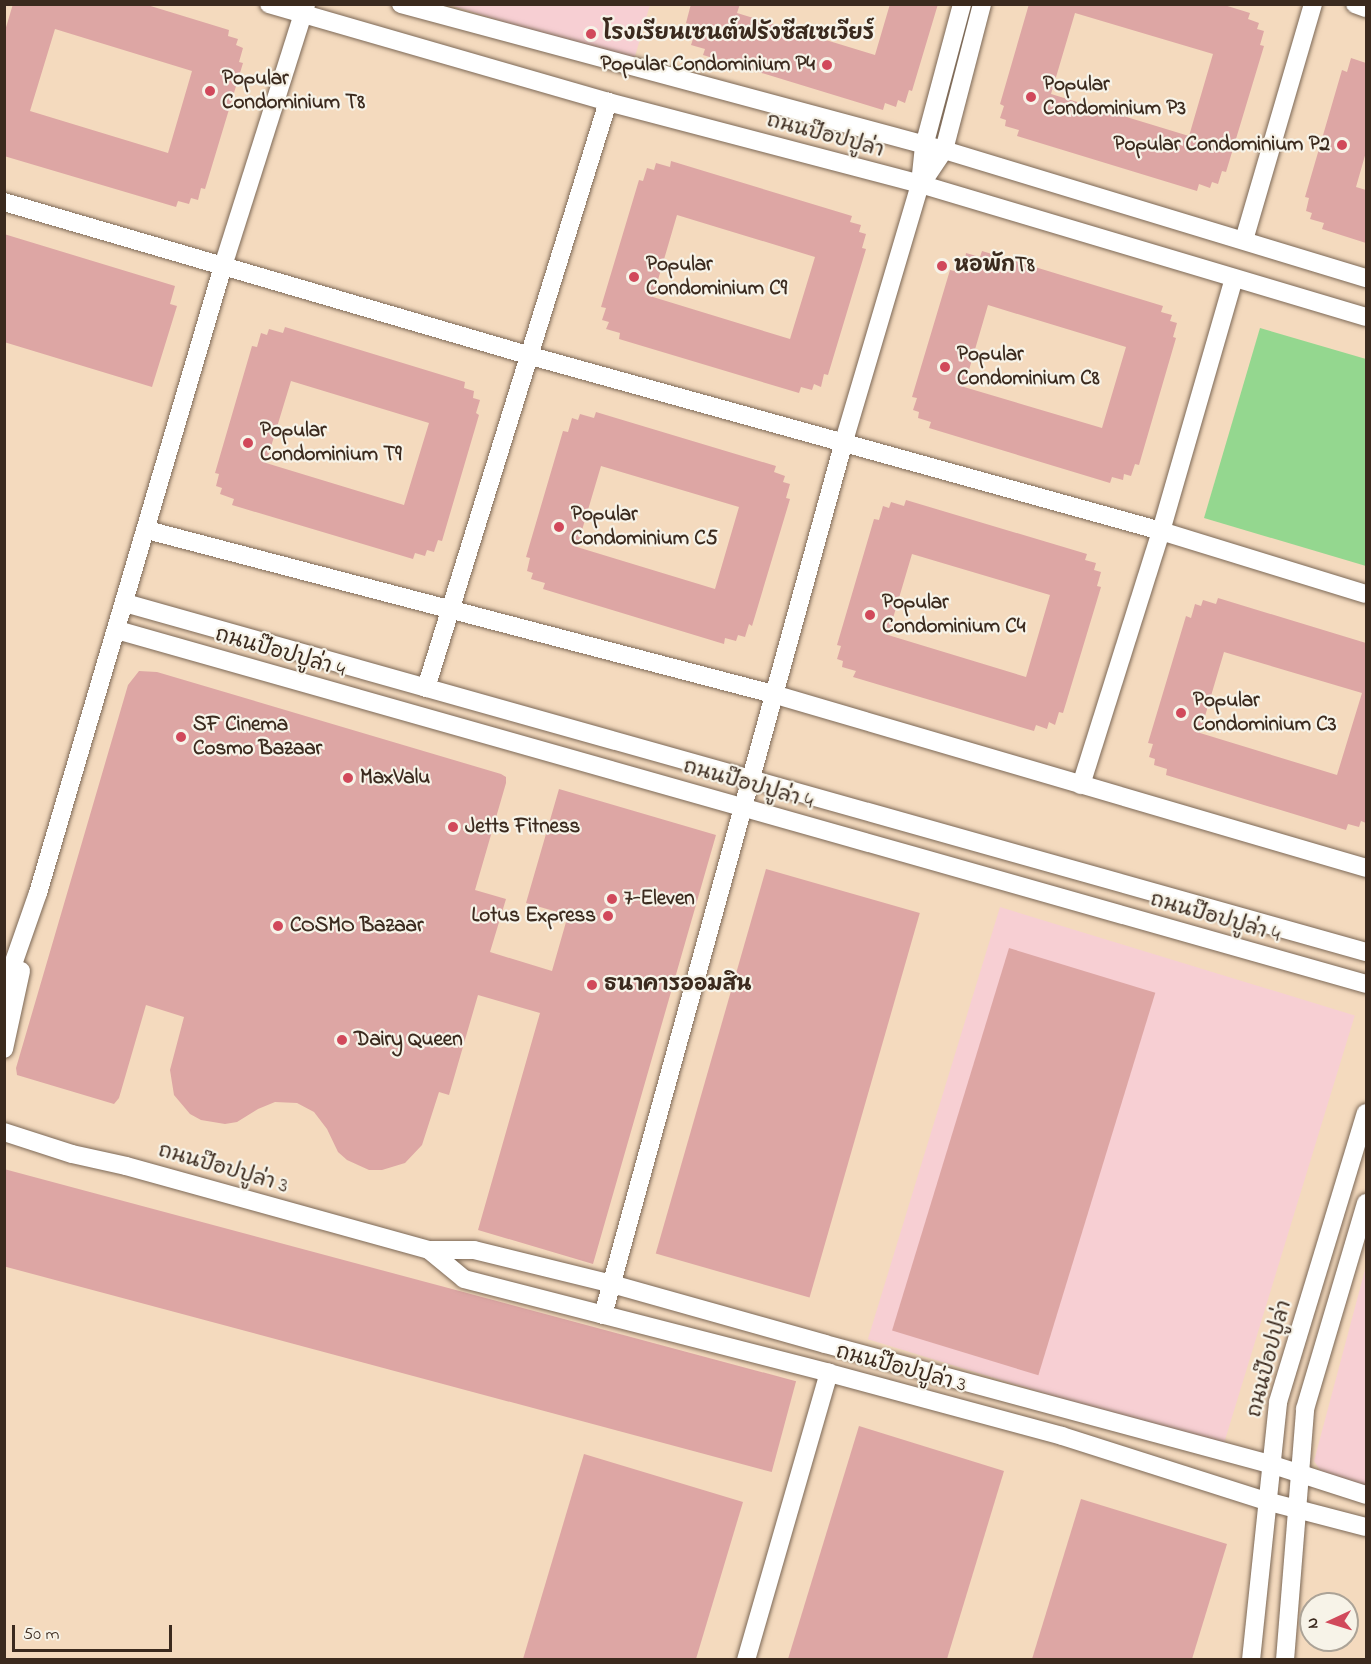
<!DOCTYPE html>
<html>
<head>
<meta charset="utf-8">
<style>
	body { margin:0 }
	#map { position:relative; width:1371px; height:1664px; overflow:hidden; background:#f4dabe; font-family:"Indie Flower","Playpen Sans Thai",sans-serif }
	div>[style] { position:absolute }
	.built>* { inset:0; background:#f7cfd3; transform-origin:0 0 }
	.green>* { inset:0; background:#94d78f }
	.building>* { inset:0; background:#dda6a4; transform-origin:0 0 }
	.roads { filter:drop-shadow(0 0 2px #7c6856) drop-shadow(0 0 2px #7c6856) }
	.street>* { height:18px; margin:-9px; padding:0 9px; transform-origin:9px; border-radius:9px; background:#fff }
	.dots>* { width:16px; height:16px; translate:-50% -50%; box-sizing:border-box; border:3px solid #f7f3e8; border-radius:50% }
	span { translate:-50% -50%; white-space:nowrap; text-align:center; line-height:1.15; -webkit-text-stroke:4.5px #f7f3e8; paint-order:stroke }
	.poi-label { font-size:21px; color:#3b2a1e; font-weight:700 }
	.left { translate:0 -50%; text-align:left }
	.right { translate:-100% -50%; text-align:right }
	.street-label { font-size:21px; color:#3b2a1e }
	.frame { position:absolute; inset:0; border:6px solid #3b2a1e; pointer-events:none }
	.north { position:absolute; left:1299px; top:1592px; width:60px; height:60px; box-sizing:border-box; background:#f7f3e8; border:2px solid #aca397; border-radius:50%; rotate:266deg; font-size:16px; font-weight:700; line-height:24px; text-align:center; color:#3b2a1e }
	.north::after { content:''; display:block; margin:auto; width:21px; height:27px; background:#d1495b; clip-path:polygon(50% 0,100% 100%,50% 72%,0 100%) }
	.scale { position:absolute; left:12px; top:1625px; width:160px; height:27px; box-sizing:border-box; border:3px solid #3b2a1e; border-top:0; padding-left:8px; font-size:18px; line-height:21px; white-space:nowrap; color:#3b2a1e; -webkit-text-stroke:4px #f7f3e8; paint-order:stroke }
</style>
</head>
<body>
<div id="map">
	<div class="built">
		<i style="clip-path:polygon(450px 5px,650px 5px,633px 63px)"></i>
		<i style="left:1000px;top:907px;width:371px;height:452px;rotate:17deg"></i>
		<i style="clip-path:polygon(1366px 1266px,1366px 1487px,1323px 1474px,1314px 1461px)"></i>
	</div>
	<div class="green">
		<i style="clip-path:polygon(1260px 328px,1366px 359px,1366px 566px,1204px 518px)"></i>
	</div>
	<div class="building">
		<i style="clip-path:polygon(evenodd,13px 4px,144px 4px,229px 30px,228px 36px,238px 39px,236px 45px,243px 48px,239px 62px,243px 63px,205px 189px,201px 188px,198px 200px,191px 198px,189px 204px,178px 201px,176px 207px,4px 156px,4px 34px,13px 4px,55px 29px,192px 71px,168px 153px,30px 111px,55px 29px)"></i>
		<i style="clip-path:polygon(691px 4px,740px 4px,737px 13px,875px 55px,890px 4px,938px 4px,912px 91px,909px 90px,905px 103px,898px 100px,896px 107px,885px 103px,883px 110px,703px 55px,705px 49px,691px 45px,693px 39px,686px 37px,690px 25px,686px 23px)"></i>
		<i style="clip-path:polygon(evenodd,1029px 4px,1221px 4px,1250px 13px,1248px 19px,1259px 23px,1257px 29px,1264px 31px,1260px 45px,1264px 46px,1226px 172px,1222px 171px,1218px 184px,1212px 182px,1210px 188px,1199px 184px,1197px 191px,1017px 136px,1019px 130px,1005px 126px,1006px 120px,1000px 118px,1004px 106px,1000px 104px,1029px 4px,1075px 13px,1213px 54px,1189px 136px,1051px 94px,1075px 13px)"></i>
		<i style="clip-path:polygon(1351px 58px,1366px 63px,1366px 152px,1356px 187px,1366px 190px,1366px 243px,1322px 229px,1324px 223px,1310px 219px,1312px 213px,1306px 211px,1309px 198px,1305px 197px,1342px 70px,1347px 72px)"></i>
		<i style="clip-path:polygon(evenodd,671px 161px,852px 216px,850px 222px,861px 225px,859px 232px,866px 234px,862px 248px,866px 249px,828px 375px,824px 374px,821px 387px,814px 384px,812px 390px,801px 387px,799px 393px,619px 339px,620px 333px,606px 329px,609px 322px,602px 320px,606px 308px,601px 307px,639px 180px,643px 181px,647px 168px,654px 170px,656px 163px,670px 167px,671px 161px,677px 215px,815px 257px,790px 339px,653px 297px,677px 215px)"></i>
		<i style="clip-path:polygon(4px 234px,175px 286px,170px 304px,177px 306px,152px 387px,4px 342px)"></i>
		<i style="clip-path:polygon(evenodd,982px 251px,1163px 306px,1161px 312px,1172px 315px,1170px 321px,1177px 323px,1173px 337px,1176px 338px,1139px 465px,1135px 464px,1131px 476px,1124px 474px,1123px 480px,1112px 477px,1110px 483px,929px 428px,931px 422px,918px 418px,919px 412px,913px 410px,917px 398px,912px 397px,950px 270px,954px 271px,958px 257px,965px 259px,966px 253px,980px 257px,982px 251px,988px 305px,1126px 347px,1102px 428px,964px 387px,988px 305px)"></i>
		<i style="clip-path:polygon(evenodd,285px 327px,465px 382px,464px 388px,474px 391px,473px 398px,480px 400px,476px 413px,479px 415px,442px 541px,438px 540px,434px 552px,427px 550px,425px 556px,415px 553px,413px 559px,232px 505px,234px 499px,220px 494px,222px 488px,216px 486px,219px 474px,215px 473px,252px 346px,257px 347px,261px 333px,267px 335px,269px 329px,283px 333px,285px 327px,291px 381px,429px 423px,404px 505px,266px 463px,291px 381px)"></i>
		<i style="clip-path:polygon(evenodd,596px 412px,776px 466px,774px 472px,785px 476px,783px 482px,790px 484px,786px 498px,790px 499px,752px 626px,749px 624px,745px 637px,738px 635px,736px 641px,725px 638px,724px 644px,543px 589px,545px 583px,531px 579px,533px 573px,527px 571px,530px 558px,526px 557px,563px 431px,568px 432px,572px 418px,578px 420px,580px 414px,594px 418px,596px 412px,601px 466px,739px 507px,715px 589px,577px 547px,601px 466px)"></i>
		<i style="clip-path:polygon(evenodd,906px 500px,1087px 554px,1085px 560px,1096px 563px,1094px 570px,1101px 572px,1097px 586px,1101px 587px,1063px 713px,1059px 712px,1055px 725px,1049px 722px,1047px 729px,1036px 725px,1034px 731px,853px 677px,856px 671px,842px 667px,843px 661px,837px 659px,841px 646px,837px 645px,874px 519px,879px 520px,883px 506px,889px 508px,891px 502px,904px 506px,906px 500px,912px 554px,1050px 595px,1026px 677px,888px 635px,912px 554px)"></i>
		<i style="clip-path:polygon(evenodd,1218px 598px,1366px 643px,1366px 823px,1361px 821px,1359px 827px,1348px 824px,1346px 830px,1166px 775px,1167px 769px,1154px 765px,1155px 759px,1149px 757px,1153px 744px,1148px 743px,1186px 616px,1191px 618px,1195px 604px,1201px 606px,1203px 600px,1216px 604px,1218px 598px,1224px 652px,1362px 693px,1337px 775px,1200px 733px,1224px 652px)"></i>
		<i style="clip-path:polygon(139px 671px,157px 672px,501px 774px,506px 777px,506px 783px,475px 890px,506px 899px,490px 952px,552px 971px,568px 915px,526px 903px,559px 789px,716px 835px,593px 1264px,478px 1230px,540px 1013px,478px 995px,449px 1095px,439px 1092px,422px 1145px,405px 1163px,382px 1170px,369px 1170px,347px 1160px,338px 1152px,327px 1129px,314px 1112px,297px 1103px,275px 1102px,258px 1109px,237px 1122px,225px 1124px,201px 1120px,190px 1114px,174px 1095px,170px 1070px,184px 1017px,146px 1005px,119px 1098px,114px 1104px,17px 1075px,16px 1068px,128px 685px)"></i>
		<i style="left:766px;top:869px;width:160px;height:400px;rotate:16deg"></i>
		<i style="left:1009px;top:948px;width:153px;height:400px;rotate:17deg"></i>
		<i style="left:4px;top:1169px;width:820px;height:94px;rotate:15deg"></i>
		<i style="clip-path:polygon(859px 1426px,1004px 1471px,947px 1659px,788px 1659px)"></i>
		<i style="clip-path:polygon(584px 1454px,743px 1502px,696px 1659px,523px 1659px)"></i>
		<i style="clip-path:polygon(1081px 1499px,1227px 1544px,1192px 1659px,1032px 1659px)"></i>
	</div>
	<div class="roads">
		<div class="street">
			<i style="left:269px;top:4px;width:353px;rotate:16.1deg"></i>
			<i style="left:608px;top:102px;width:323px;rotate:14.7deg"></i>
			<i style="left:920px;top:184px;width:465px;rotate:16.6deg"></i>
			<i style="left:401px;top:4px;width:562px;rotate:15.05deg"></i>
			<i style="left:944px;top:150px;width:441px;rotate:16.9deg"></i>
			<i style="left:1355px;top:4px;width:12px;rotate:20deg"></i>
			<i style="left:922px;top:183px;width:40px;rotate:-56deg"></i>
			<i style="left:944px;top:150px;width:151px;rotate:-75.4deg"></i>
			<i style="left:4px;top:202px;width:549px;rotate:16.29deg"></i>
			<i style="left:531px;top:356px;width:654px;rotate:15.52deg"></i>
			<i style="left:1161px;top:531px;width:214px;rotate:17.1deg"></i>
			<i style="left:1244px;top:240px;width:246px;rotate:-73.7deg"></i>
			<i style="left:147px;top:530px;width:647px;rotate:14.68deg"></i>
			<i style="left:773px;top:694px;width:618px;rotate:16.35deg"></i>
			<i style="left:125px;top:603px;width:1289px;rotate:15.71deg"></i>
			<i style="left:117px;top:630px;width:1298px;rotate:15.82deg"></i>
			<i style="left:426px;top:688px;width:614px;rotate:-72.75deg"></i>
			<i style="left:1081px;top:785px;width:266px;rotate:-72.5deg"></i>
			<i style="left:1161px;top:531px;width:263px;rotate:-73.9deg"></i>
			<i style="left:4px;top:990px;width:103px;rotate:-70.7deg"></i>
			<i style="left:38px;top:893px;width:654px;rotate:-73.56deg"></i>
			<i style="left:223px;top:266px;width:275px;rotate:-72.4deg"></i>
			<i style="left:4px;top:1049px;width:80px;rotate:-77.7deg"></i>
			<i style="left:4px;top:1132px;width:71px;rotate:17.9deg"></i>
			<i style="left:72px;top:1154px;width:55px;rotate:12.5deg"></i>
			<i style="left:126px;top:1166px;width:314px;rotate:15.5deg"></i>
			<i style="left:429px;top:1250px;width:45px"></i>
			<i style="left:474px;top:1250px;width:142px;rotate:13.8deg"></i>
			<i style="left:612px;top:1284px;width:221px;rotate:15.7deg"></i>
			<i style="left:825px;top:1344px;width:461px;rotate:15.1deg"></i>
			<i style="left:1270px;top:1464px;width:101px;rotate:17.9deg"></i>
			<i style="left:429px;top:1250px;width:45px;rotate:39.6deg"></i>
			<i style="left:464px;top:1279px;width:377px;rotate:14.4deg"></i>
			<i style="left:829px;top:1373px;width:241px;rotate:15.1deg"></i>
			<i style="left:1062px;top:1436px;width:214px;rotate:17.7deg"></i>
			<i style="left:1266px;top:1501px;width:103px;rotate:14.6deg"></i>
			<i style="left:603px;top:1315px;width:907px;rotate:-74.58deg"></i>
			<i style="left:844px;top:441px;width:268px;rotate:-73.5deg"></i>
			<i style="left:920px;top:184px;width:38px;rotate:-84deg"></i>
			<i style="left:924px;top:146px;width:147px;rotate:-75deg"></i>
			<i style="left:746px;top:1660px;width:299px;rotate:-73.9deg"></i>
			<i style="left:1251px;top:1660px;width:259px;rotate:-84deg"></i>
			<i style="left:1278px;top:1402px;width:302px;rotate:-73.1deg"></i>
			<i style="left:1285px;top:1660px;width:252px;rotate:-85.4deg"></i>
			<i style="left:1305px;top:1409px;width:215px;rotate:-73.5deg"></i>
		</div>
	</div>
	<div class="dots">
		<i style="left:591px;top:34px;background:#d1495b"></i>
		<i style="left:827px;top:65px;background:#d1495b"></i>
		<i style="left:210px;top:91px;background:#d1495b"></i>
		<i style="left:1031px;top:97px;background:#d1495b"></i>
		<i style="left:1342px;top:145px;background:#d1495b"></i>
		<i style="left:942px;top:266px;background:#d1495b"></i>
		<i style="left:634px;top:277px;background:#d1495b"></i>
		<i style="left:945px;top:367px;background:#d1495b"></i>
		<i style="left:248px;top:443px;background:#d1495b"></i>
		<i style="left:559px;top:527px;background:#d1495b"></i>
		<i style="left:870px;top:615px;background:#d1495b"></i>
		<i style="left:1181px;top:713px;background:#d1495b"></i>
		<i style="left:181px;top:737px;background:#d1495b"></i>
		<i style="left:348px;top:778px;background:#d1495b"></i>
		<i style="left:453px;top:827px;background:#d1495b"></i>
		<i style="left:612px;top:899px;background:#d1495b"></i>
		<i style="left:608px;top:916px;background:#d1495b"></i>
		<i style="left:278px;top:926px;background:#d1495b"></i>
		<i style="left:592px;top:985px;background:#d1495b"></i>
		<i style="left:342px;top:1040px;background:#d1495b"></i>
	</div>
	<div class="poi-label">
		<span class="left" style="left:603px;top:34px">โรงเรียนเซนต์ฟรังซีสเซเวียร์</span>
		<span class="right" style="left:815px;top:65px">Popular Condominium P4</span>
		<span class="left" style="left:222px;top:91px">Popular<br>Condominium T8</span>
		<span class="left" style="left:1043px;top:97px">Popular<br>Condominium P3</span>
		<span class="right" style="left:1330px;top:145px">Popular Condominium P2</span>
		<span class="left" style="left:646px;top:277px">Popular<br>Condominium C9</span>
		<span class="left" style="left:954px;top:266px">หอพักT8</span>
		<span class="left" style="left:957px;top:367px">Popular<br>Condominium C8</span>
		<span class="left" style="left:260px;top:443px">Popular<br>Condominium T9</span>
		<span class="left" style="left:571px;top:527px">Popular<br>Condominium C5</span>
		<span class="left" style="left:882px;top:615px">Popular<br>Condominium C4</span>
		<span class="left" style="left:1193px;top:713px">Popular<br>Condominium C3</span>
		<span class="left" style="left:193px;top:737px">SF Cinema<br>Cosmo Bazaar</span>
		<span class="left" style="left:360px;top:778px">MaxValu</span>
		<span class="left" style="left:465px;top:827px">Jetts Fitness</span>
		<span class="left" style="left:624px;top:899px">7-Eleven</span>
		<span class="right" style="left:596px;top:916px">Lotus Express</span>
		<span class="left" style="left:290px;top:926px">COSMO Bazaar</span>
		<span class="left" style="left:604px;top:985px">ธนาคารออมสิน</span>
		<span class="left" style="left:354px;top:1040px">Dairy Queen</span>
	</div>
	<div class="street-label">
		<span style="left:825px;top:136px;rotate:15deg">ถนนป๊อปปูล่า</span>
		<span style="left:280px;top:653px;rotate:16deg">ถนนป๊อปปูล่า 4</span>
		<span style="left:748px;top:785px;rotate:16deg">ถนนป๊อปปูล่า 4</span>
		<span style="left:1215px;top:918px;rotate:16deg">ถนนป๊อปปูล่า 4</span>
		<span style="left:223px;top:1169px;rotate:16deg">ถนนป๊อปปูล่า 3</span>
		<span style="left:1270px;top:1359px;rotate:-75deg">ถนนป๊อปปูล่า</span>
		<span style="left:901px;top:1369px;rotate:15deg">ถนนป๊อปปูล่า 3</span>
	</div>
	<div class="frame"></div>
	<div class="north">N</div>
	<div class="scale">50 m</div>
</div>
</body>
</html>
